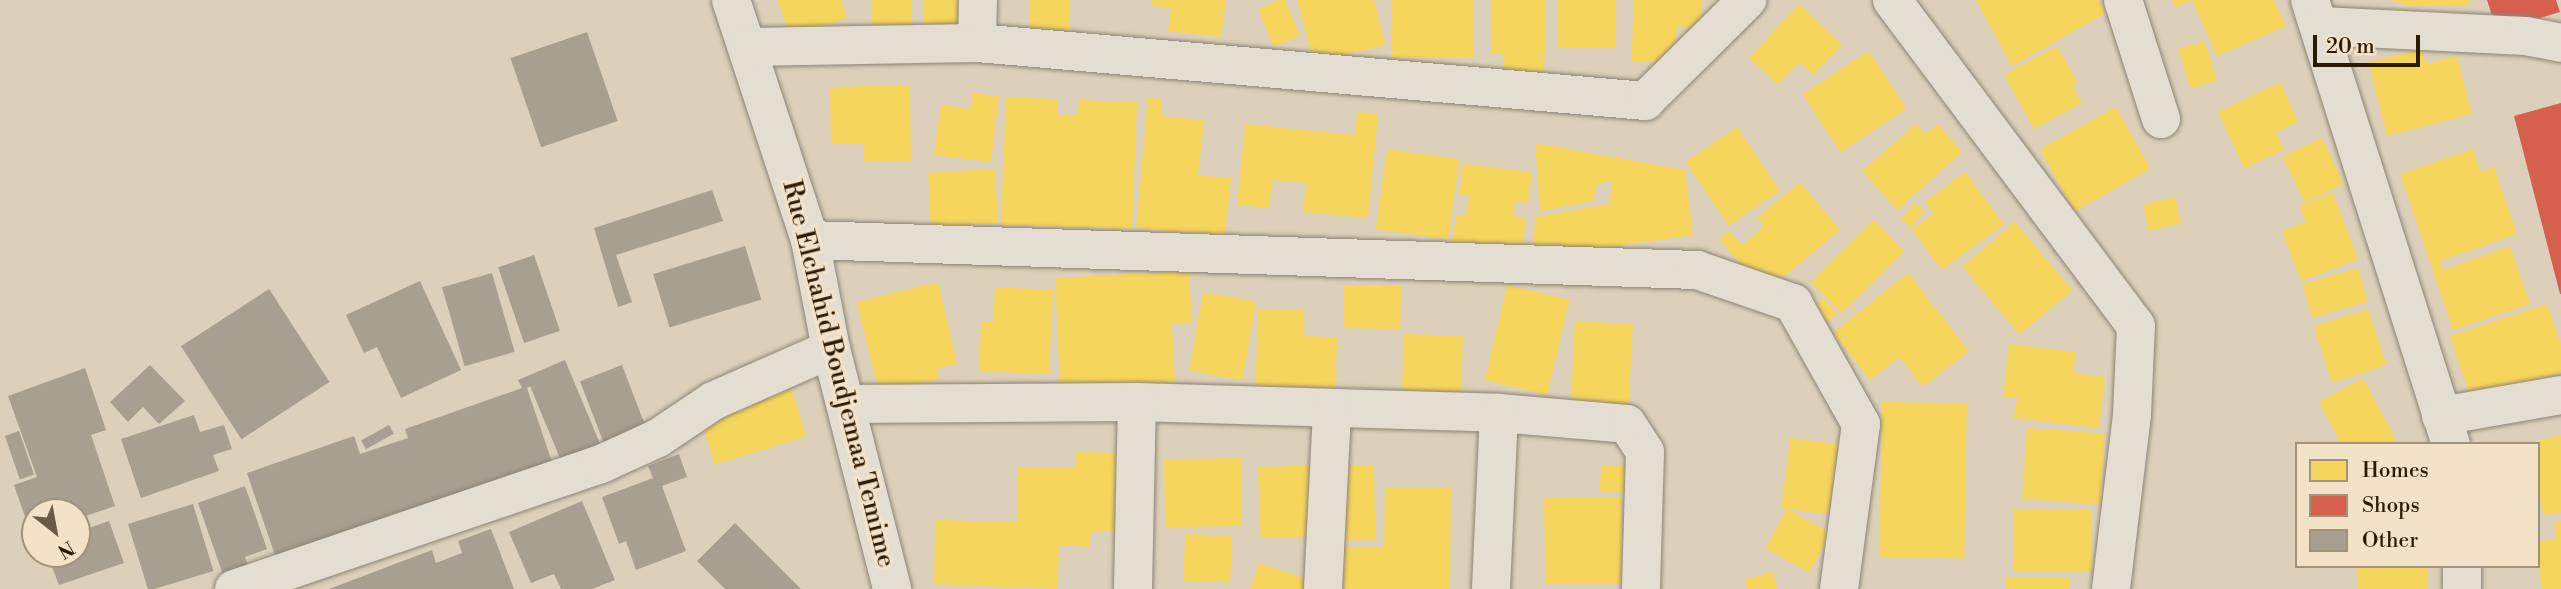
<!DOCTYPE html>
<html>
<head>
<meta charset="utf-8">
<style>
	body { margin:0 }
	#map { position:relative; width:2561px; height:589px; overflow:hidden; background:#dcd0ba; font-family:"Libre Bodoni",serif }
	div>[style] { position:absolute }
	.homes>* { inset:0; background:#f6d55c; transform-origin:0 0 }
	.shops>* { inset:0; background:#d6604d }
	.building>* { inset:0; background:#a89f90; transform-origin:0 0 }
	.roads { filter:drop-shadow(0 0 2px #8d8475) drop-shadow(0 0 2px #8d8475) }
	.minor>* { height:38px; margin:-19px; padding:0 19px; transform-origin:19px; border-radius:19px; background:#e3ddd2 }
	span { translate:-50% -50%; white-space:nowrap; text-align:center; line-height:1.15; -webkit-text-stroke:7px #f2e2c8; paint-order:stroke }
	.street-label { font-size:26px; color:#2b1b06 }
	.legend { position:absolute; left:2295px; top:442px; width:245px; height:126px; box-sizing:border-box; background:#f2e2c8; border:2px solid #a2927a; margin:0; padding:9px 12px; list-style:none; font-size:21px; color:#2b1b06 }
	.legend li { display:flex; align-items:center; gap:14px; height:35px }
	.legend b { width:35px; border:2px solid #a2927a }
	.north { position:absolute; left:21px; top:498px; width:70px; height:70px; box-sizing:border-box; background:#f2e2c8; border:2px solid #a2927a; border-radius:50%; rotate:149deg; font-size:19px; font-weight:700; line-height:28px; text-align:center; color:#2b1b06 }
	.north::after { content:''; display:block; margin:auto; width:24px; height:32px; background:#695a45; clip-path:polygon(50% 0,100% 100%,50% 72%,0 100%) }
	.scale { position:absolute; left:2313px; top:35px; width:107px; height:32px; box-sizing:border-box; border:4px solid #2b1b06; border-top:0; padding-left:9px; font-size:21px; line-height:24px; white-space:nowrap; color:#2b1b06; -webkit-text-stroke:5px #f2e2c8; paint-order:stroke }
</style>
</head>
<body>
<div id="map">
	<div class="homes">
		<i style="clip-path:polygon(777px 0,841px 0,847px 18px,791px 38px)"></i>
		<i style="left:872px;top:0;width:40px;height:25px"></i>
		<i style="left:923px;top:0;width:44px;height:27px"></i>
		<i style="left:1030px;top:0;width:39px;height:29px"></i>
		<i style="clip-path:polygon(1152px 0,1226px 0,1221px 37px,1168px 31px,1171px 8px,1151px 6px)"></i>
		<i style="clip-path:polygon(1278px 0,1285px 0,1300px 36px,1274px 47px,1258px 9px)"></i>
		<i style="clip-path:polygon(1297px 0,1374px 0,1385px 45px,1314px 63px)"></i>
		<i style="left:1392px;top:0;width:82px;height:57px"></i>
		<i style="left:1492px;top:0;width:53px;height:53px"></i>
		<i style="left:1557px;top:0;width:59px;height:48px"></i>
		<i style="clip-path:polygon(1634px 0,1702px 0,1700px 28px,1677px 26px,1674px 63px,1631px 61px)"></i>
		<i style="clip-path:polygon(1976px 0,2099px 0,2106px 13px,2012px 66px)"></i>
		<i style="clip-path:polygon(2172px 0,2192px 0,2175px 7px)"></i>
		<i style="clip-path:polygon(2192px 0,2274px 0,2286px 26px,2217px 56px)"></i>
		<i style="clip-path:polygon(2390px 0,2469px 0,2470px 5px,2409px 6px)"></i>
		<i style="clip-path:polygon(1799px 4px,1842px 45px,1813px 75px,1799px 62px,1778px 84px,1749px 58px)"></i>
		<i style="left:2205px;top:41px;width:41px;height:28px;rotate:73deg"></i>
		<i style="clip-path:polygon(2057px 46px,2078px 83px,2072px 86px,2082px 103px,2034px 129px,2004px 75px)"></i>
		<i style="clip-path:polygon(2422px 49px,2426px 64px,2457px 56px,2472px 114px,2387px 136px,2368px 62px)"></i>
		<i style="left:1869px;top:51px;width:69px;height:79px;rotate:57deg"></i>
		<i style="left:1504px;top:52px;width:41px;height:26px;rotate:4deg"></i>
		<i style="clip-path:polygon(2280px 82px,2298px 122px,2276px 132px,2284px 150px,2244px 168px,2218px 112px)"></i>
		<i style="clip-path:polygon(910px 85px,911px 162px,863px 162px,863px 144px,831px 144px,830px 87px)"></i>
		<i style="clip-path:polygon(972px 93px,999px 96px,991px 162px,934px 155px,941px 105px,970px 109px)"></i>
		<i style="clip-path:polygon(1006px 97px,1058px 99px,1057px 116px,1078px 116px,1079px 100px,1137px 102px,1132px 229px,1001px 225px)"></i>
		<i style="clip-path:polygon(1148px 98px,1162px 99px,1161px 116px,1204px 120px,1198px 175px,1231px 178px,1225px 236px,1136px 228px)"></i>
		<i style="left:2116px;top:107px;width:71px;height:87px;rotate:61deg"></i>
		<i style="clip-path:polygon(1357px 112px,1378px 114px,1368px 218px,1303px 212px,1306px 183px,1272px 180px,1269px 208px,1237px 205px,1245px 124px,1355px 135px)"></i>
		<i style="clip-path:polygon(1916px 124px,1925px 134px,1938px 124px,1962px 152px,1897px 210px,1862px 171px)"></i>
		<i style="left:1737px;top:127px;width:77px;height:62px;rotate:56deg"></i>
		<i style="left:2322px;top:138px;width:51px;height:43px;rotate:65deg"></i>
		<i style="clip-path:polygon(1535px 143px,1685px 170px,1693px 235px,1533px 258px,1535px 217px,1609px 204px,1613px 181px,1597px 184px,1593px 201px,1540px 211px)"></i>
		<i style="left:1387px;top:149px;width:73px;height:81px;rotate:8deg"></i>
		<i style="clip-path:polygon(2473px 149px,2481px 172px,2494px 167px,2517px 234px,2440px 261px,2443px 270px,2510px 246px,2530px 304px,2453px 330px,2400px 174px)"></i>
		<i style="clip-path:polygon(1463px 164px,1532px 172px,1528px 203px,1515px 201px,1513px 216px,1526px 218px,1522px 251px,1452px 242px,1456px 215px,1466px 216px,1469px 196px,1459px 195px)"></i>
		<i style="left:995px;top:169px;width:54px;height:67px;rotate:87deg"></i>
		<i style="clip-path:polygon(1965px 172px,2004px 224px,1942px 270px,1912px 230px,1934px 213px,1925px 202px)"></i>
		<i style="clip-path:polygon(1800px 182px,1840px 230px,1764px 293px,1719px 239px,1729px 231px,1742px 245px,1764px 226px,1757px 218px)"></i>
		<i style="clip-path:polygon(2333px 193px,2358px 259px,2301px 281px,2282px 231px,2306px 222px,2299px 206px)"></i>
		<i style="left:2175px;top:197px;width:27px;height:33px;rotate:77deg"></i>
		<i style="clip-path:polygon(1915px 203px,1924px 210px,1912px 228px,1901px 220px)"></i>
		<i style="left:1873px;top:220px;width:44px;height:88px;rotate:45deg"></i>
		<i style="left:2015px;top:222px;width:89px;height:69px;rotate:50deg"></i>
		<i style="left:2358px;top:268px;width:35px;height:58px;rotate:74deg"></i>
		<i style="clip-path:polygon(1189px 271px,1192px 323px,1172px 324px,1175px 383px,1060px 389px,1055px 278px)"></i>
		<i style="clip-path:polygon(1908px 273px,1969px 351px,1923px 387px,1899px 357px,1870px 380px,1833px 333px)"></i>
		<i style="clip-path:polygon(938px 282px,957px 364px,937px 369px,939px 379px,879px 393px,857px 302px)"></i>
		<i style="left:1344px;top:285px;width:57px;height:43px;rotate:1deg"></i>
		<i style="left:1507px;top:285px;width:64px;height:98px;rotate:13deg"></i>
		<i style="clip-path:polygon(995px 287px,1053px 290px,1049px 374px,979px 371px,981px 322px,993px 322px)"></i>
		<i style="left:1203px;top:292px;width:54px;height:80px;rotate:10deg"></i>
		<i style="left:1824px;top:298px;width:21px;height:23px;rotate:51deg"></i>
		<i style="clip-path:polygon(2547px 304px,2561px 345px,2561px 372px,2472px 402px,2450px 336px)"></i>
		<i style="clip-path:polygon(1258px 309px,1303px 310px,1303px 336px,1337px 337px,1335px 403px,1255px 401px)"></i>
		<i style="left:2368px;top:309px;width:59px;height:57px;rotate:72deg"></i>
		<i style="left:1575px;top:321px;width:58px;height:87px;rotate:3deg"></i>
		<i style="left:1404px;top:334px;width:59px;height:70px;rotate:2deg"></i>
		<i style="clip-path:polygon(2009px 344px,2076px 352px,2073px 373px,2105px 377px,2099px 428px,2014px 418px,2017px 398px,2003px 397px)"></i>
		<i style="clip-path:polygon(2363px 378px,2398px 444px,2341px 444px,2319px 402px)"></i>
		<i style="left:790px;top:383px;width:56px;height:96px;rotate:73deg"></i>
		<i style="left:1882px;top:402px;width:85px;height:155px;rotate:1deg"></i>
		<i style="left:2027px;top:428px;width:78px;height:71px;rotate:4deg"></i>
		<i style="clip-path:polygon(2561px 435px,2561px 512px,2544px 516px,2538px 492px,2538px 444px,2530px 443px)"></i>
		<i style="left:1790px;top:438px;width:52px;height:71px;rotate:7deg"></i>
		<i style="clip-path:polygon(1075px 452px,1121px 453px,1119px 532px,1091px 531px,1090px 547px,1059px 545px,1058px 589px,934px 584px,935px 520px,1017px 522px,1018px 467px,1075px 468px)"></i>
		<i style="left:1241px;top:458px;width:68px;height:77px;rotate:89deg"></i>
		<i style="left:1317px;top:465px;width:71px;height:59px;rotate:88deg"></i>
		<i style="left:1374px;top:465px;width:75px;height:32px;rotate:89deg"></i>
		<i style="left:1601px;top:465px;width:33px;height:26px;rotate:3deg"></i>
		<i style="clip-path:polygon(1385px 488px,1451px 488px,1450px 589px,1343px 589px,1344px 548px,1384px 548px)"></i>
		<i style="left:1621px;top:497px;width:86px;height:77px;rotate:89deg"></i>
		<i style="left:1787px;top:509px;width:50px;height:45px;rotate:29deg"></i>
		<i style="left:2014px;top:510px;width:78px;height:61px"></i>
		<i style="clip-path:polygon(2561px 521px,2561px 589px,2541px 589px,2538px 542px,2557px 538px,2554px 523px)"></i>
		<i style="left:1185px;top:534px;width:47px;height:47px;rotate:2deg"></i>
		<i style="clip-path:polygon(1259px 563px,1316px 582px,1313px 589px,1250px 589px)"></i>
		<i style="left:2358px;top:566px;width:69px;height:23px"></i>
		<i style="clip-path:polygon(1773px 572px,1777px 589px,1747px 589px,1745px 579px)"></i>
		<i style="left:2005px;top:577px;width:65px;height:12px"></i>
	</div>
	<div class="shops">
		<i style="clip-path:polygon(2487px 0,2556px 0,2560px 12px,2497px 31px)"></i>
		<i style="clip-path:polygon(2561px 103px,2561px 294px,2560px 294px,2514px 116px)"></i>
	</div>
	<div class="building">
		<i style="left:587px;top:32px;width:94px;height:81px;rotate:71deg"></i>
		<i style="clip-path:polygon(712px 190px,723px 221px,616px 255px,632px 302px,618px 307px,594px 228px)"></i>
		<i style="left:745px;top:246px;width:56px;height:96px;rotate:73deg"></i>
		<i style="left:534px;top:255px;width:80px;height:38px;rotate:71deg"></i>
		<i style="left:492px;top:273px;width:82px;height:52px;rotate:74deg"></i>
		<i style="clip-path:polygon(420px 281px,461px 370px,401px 398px,377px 347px,364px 353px,346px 315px)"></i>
		<i style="left:269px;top:289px;width:111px;height:105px;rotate:57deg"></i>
		<i style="clip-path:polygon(565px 360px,601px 446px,562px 463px,530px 386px,527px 388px,553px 465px,278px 564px,247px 473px,354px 436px,360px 454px,408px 438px,405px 429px,522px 388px,518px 380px)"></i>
		<i style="clip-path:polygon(150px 365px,185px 401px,159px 424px,143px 407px,128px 422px,110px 402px)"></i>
		<i style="left:622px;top:365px;width:77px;height:45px;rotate:69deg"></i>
		<i style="clip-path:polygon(85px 368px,106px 430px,91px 435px,115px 506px,77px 519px,77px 512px,35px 512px,31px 534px,14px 485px,37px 477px,8px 396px)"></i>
		<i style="clip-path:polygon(194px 415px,200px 432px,224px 425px,232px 449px,213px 455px,219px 471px,141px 498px,121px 439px)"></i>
		<i style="left:389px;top:425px;width:10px;height:32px;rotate:61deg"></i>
		<i style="left:19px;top:431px;width:46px;height:15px;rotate:71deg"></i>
		<i style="clip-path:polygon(679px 454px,687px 477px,662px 486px,686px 551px,636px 570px,626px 541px,619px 544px,602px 497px,653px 478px,648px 466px)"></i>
		<i style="clip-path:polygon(245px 486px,267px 549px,245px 557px,252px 577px,227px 586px,198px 503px)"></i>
		<i style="clip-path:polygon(582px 501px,615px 580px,592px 589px,561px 589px,554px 574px,531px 583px,509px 532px)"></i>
		<i style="left:193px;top:504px;width:70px;height:68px;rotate:73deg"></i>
		<i style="clip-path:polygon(109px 521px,124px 563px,59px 585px,47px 554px,77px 554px,77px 532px)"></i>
		<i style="clip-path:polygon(735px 523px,801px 589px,725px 589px,697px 561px)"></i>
		<i style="clip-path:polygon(491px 529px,514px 589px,329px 589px,432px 550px,436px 563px,462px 553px,458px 541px)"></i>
	</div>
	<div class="roads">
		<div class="minor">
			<i style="left:731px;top:0;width:253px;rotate:71.8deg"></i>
			<i style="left:810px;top:240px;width:111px;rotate:79.1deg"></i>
			<i style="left:831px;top:349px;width:248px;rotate:75.7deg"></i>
			<i style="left:1892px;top:0;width:407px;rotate:53.2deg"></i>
			<i style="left:2136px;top:326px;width:89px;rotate:92.6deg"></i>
			<i style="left:2132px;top:415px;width:175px;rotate:96.9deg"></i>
			<i style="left:2123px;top:0;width:125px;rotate:72.3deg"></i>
			<i style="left:2310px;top:0;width:466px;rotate:72.4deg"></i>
			<i style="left:2320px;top:26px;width:206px;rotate:2.8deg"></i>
			<i style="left:2526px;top:36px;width:36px;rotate:11deg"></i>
			<i style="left:977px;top:43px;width:43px;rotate:-88.7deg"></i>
			<i style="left:747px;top:47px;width:230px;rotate:-1deg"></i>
			<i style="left:977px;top:43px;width:671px;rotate:4.96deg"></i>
			<i style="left:1645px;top:101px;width:144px;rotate:-44.7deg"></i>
			<i style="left:810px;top:240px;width:888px;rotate:1.94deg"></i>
			<i style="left:1697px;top:270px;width:102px;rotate:19deg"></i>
			<i style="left:1793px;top:303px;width:139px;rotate:60.7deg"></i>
			<i style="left:1861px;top:424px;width:166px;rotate:97.6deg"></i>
			<i style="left:847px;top:404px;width:290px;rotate:-0.4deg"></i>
			<i style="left:1137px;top:402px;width:362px;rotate:1.7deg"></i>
			<i style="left:1499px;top:413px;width:128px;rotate:4.9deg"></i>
			<i style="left:1627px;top:424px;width:33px;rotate:57deg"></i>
			<i style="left:1645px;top:452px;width:137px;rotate:91.7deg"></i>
			<i style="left:2441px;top:416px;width:122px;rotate:-9.9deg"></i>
			<i style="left:2462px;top:566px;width:23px;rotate:90deg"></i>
			<i style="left:234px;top:589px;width:388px;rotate:-18.8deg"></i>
			<i style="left:601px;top:464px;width:63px;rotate:-24.5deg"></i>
			<i style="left:658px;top:438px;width:66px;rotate:-33.9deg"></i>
			<i style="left:713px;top:401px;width:129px;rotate:-23.8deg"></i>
			<i style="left:1133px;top:589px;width:187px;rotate:-88.8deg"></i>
			<i style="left:1323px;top:589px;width:180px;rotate:-87.1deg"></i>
			<i style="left:1491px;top:589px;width:176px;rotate:-87.4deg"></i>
		</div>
	</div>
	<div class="street-label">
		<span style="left:838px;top:374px;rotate:76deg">Rue Elchahid Boudjemaa Temime</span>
	</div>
	<ul class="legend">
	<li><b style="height:19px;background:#f6d55c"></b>Homes</li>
	<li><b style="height:19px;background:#d6604d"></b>Shops</li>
	<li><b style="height:19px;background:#a89f90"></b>Other</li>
	</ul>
	<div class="north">N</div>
	<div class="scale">20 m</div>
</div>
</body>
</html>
